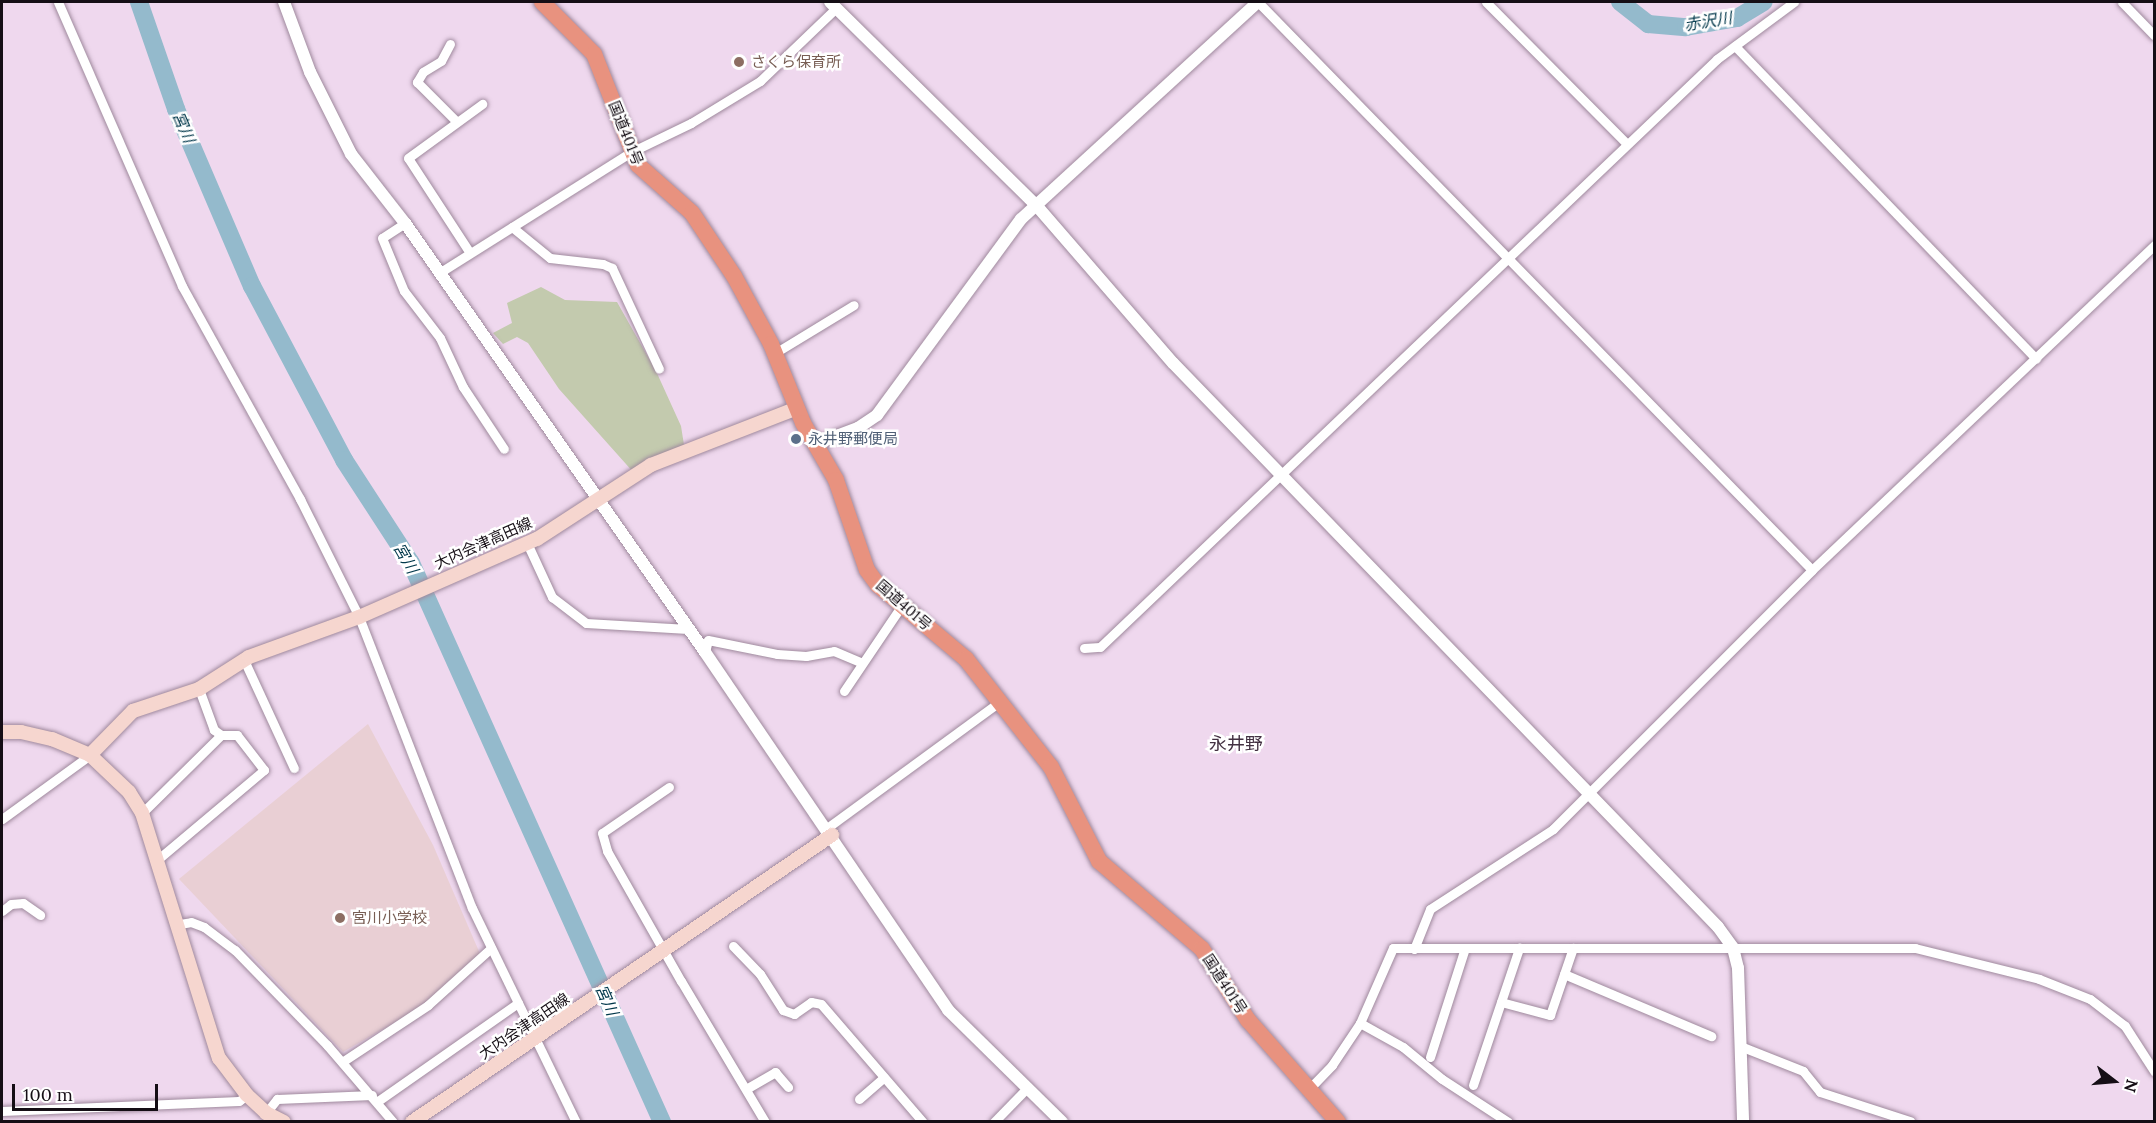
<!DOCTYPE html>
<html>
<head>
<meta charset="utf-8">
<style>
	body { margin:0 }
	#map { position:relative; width:2156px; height:1123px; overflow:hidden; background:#efd8ee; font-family:Lora,"Noto Sans JP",serif }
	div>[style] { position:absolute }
	.education>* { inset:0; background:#e9cfd4 }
	.green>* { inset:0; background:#c3caae }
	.river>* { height:18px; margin:-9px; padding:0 9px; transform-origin:9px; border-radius:9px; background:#94bacc }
	.roads { filter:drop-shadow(0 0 2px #9f899d) drop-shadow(0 0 2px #9f899d) }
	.minor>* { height:9px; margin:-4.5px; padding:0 4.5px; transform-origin:4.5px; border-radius:4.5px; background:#fff }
	.tertiary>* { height:12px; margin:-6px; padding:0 6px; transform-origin:6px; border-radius:6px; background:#fff }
	.secondary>* { height:14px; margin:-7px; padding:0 7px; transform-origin:7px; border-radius:7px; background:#f6d6cf }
	.trunk>* { height:16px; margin:-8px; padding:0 8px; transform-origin:8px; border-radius:8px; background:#e8927f }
	.dots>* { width:16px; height:16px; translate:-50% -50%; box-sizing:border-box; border:3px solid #fff; border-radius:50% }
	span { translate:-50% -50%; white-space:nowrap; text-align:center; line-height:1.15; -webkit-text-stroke:5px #fff; paint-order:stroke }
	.education-label { font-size:15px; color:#785e54 }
	.left { translate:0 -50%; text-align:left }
	.street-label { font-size:15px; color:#150e15 }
	.service-label { font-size:15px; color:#4e5e75 }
	.water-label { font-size:16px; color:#00374a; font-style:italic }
	.quarter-label { font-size:18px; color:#433142 }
	.frame { position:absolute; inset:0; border:3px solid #150e15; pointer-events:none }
	.north { position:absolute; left:2084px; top:1051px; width:60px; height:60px; -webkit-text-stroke:4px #fff; paint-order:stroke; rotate:106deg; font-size:16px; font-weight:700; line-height:24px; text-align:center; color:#150e15 }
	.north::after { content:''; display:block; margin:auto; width:21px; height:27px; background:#150e15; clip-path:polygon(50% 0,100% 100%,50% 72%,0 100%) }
	.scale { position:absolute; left:12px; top:1084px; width:146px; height:27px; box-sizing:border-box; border:3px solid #150e15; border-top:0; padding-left:8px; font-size:18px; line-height:21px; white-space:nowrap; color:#150e15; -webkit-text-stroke:4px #fff; paint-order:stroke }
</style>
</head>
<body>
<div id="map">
	<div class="education">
		<i style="clip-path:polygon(368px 724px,433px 845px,481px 956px,427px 1004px,343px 1052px,179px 879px)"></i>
	</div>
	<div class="green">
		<i style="clip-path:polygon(541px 287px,565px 300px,617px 302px,656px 371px,681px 426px,684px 445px,634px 473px,559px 389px,528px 343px,517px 337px,503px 344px,493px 333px,512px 323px,507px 303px)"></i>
	</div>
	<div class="river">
		<i style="left:139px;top:2px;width:113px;rotate:70.9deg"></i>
		<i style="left:176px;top:109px;width:193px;rotate:66.8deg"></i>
		<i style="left:252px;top:286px;width:197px;rotate:62.1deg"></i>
		<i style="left:344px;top:460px;width:123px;rotate:57deg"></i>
		<i style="left:411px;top:563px;width:613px;rotate:65.82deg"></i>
		<i style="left:1620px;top:2px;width:36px;rotate:38deg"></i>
		<i style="left:1648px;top:24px;width:38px;rotate:5deg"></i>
		<i style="left:1686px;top:27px;width:52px;rotate:-10deg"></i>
		<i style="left:1737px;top:18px;width:31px;rotate:-31deg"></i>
	</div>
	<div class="roads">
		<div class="minor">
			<i style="left:58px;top:2px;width:310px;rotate:66.4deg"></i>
			<i style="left:182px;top:286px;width:244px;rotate:61deg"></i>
			<i style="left:300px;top:499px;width:132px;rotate:63.4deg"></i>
			<i style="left:359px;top:617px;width:312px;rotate:68.8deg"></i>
			<i style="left:472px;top:908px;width:238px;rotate:64.1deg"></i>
			<i style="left:1258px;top:2px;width:793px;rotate:45.71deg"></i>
			<i style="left:1486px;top:2px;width:200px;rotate:45.2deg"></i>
			<i style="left:2122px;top:2px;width:46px;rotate:45.9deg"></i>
			<i style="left:450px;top:44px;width:19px;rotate:118deg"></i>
			<i style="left:441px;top:61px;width:21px;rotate:149deg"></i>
			<i style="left:423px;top:72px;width:12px;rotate:121deg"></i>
			<i style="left:417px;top:82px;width:55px;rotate:45deg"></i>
			<i style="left:1735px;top:46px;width:434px;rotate:46.1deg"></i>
			<i style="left:405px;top:223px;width:27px;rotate:147deg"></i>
			<i style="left:382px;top:238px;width:57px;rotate:67.5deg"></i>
			<i style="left:404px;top:291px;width:59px;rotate:52.5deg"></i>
			<i style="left:440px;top:338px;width:54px;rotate:64.9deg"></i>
			<i style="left:463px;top:387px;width:74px;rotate:56.5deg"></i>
			<i style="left:512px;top:227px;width:49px;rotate:39.2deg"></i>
			<i style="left:550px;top:258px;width:53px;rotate:6.5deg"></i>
			<i style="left:603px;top:264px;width:10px;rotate:24deg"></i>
			<i style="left:612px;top:268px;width:111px;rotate:65deg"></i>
			<i style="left:470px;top:253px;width:113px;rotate:-123.1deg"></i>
			<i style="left:408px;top:158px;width:92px;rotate:-36.1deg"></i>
			<i style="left:439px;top:273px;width:227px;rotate:-32.2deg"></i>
			<i style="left:631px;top:152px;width:67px;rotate:-25.8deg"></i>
			<i style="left:691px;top:123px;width:81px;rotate:-31.3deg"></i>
			<i style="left:760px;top:81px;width:105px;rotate:-43.8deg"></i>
			<i style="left:775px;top:353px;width:92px;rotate:-31.3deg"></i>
			<i style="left:527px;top:543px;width:60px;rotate:65.2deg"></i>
			<i style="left:552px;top:597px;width:43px;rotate:37.4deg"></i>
			<i style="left:586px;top:623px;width:102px;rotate:3.4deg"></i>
			<i style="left:1084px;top:648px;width:16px;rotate:-4deg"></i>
			<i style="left:1100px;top:647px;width:852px;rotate:-43.62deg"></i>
			<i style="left:1717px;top:59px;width:96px;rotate:-36.5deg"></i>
			<i style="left:705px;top:652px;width:12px;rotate:-76deg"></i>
			<i style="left:708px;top:640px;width:70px;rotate:11.5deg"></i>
			<i style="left:777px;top:654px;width:29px;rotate:4deg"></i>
			<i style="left:806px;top:656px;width:28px;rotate:-10deg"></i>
			<i style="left:834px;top:651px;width:30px;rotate:23deg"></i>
			<i style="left:244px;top:660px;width:119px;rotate:65.2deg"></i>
			<i style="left:844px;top:691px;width:104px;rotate:-56deg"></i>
			<i style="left:669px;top:787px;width:81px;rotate:145.5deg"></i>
			<i style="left:602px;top:833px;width:19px;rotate:74deg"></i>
			<i style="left:607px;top:851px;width:150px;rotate:60.4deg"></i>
			<i style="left:681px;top:981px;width:164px;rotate:59.2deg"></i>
			<i style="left:142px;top:813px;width:111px;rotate:-44.6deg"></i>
			<i style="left:2px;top:819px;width:109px;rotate:-36deg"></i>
			<i style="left:827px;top:828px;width:213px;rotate:-36.2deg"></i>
			<i style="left:157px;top:860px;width:140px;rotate:-40.1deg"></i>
			<i style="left:264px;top:770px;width:44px;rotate:-127.6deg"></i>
			<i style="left:237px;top:735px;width:16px;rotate:180deg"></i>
			<i style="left:221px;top:735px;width:9px;rotate:-144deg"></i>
			<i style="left:214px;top:730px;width:44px;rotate:-110.1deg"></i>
			<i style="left:2px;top:911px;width:11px;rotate:-38deg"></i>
			<i style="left:11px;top:904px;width:12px;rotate:-5deg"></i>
			<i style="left:23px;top:903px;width:21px;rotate:35deg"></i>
			<i style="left:180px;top:924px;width:11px;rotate:-10deg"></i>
			<i style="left:191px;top:922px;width:14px;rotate:21deg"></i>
			<i style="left:204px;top:927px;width:39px;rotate:37deg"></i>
			<i style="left:235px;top:950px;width:132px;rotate:45.9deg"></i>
			<i style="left:327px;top:1045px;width:101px;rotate:49.4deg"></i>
			<i style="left:733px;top:946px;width:39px;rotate:46deg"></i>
			<i style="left:760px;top:974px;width:43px;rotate:57.4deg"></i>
			<i style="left:783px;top:1010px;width:12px;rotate:20deg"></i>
			<i style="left:794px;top:1014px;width:21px;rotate:-35deg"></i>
			<i style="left:811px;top:1002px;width:10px;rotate:11deg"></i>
			<i style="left:821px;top:1004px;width:156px;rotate:49.2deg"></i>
			<i style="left:1414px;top:949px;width:43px;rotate:-68.2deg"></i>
			<i style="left:1430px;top:909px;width:147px;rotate:-33deg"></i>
			<i style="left:1553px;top:829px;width:366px;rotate:-45deg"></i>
			<i style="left:1812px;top:570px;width:472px;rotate:-43.5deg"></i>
			<i style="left:1564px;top:974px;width:160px;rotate:22.9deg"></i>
			<i style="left:1501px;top:1002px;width:51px;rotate:14.9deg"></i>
			<i style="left:1550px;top:1015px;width:71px;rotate:-71.1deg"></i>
			<i style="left:1360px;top:1023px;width:49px;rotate:29.2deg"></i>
			<i style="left:1403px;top:1047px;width:50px;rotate:39.4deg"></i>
			<i style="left:1442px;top:1079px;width:79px;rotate:33.1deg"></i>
			<i style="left:1740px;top:1046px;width:68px;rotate:21.6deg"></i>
			<i style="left:1803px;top:1071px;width:27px;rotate:51deg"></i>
			<i style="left:1820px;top:1092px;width:95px;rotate:17.9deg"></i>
			<i style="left:1430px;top:1057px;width:114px;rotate:-72.2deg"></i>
			<i style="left:342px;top:1062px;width:103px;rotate:-33.5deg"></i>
			<i style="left:428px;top:1005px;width:85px;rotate:-42.1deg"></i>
			<i style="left:1473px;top:1085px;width:145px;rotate:-71.4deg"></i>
			<i style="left:746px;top:1089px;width:34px;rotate:-30deg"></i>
			<i style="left:775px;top:1072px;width:20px;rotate:49deg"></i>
			<i style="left:1308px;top:1090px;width:35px;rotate:-46deg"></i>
			<i style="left:1332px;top:1065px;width:50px;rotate:-56.3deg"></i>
			<i style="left:1360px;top:1023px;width:82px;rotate:-66.3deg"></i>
			<i style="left:1393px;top:948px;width:522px"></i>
			<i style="left:1915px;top:948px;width:128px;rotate:14deg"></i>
			<i style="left:2039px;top:979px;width:55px;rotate:21.4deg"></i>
			<i style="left:2090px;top:999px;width:44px;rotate:37.6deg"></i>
			<i style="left:2125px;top:1026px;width:54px;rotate:57.2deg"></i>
			<i style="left:859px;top:1099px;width:33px;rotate:-41deg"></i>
			<i style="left:378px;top:1101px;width:171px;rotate:-35deg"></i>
			<i style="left:2px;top:1111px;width:237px;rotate:-2.4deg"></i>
			<i style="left:239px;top:1101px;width:10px;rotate:-37deg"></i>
			<i style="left:266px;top:1113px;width:18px;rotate:-52deg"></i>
			<i style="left:277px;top:1099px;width:95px;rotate:-2.4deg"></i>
			<i style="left:994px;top:1122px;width:47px;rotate:-45.9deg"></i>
		</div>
		<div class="tertiary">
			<i style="left:284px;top:2px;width:75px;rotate:69.6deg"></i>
			<i style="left:310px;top:72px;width:92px;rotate:63.4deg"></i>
			<i style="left:351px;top:154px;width:88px;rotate:52deg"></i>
			<i style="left:405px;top:223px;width:523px;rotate:55.03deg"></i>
			<i style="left:705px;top:652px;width:433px;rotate:55.8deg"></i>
			<i style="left:948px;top:1010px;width:160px;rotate:44.5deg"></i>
			<i style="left:830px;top:2px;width:289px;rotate:44.6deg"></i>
			<i style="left:1036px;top:205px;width:209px;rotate:49.1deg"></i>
			<i style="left:1173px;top:363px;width:784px;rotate:45.98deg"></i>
			<i style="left:1718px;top:927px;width:26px;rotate:54deg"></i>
			<i style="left:1733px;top:948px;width:21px;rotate:76deg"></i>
			<i style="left:1738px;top:968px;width:154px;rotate:88.1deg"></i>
			<i style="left:815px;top:444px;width:46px;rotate:-20.4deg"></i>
			<i style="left:858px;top:428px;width:23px;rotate:-34deg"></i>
			<i style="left:877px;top:415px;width:243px;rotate:-53.7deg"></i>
			<i style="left:1021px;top:219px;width:321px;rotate:-42.5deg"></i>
		</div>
		<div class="secondary">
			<i style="left:2px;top:732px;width:19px"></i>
			<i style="left:21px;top:732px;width:32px;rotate:13deg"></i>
			<i style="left:52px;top:739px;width:41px;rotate:22.8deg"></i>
			<i style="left:90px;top:755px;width:54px;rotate:43.5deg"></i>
			<i style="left:129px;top:792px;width:25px;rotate:58deg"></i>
			<i style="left:142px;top:813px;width:257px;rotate:72.6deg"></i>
			<i style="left:219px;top:1058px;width:46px;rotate:52.9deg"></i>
			<i style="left:247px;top:1095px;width:26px;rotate:43deg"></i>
			<i style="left:266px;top:1113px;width:20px;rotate:27deg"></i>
			<i style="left:90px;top:755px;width:62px;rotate:-45.7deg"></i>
			<i style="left:133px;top:711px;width:70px;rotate:-18.4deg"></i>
			<i style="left:199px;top:689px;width:59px;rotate:-32.6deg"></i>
			<i style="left:249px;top:657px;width:117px;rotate:-20deg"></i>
			<i style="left:359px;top:617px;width:194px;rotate:-23.7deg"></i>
			<i style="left:537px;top:539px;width:136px;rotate:-33deg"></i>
			<i style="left:651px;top:465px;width:157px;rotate:-21.3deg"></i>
			<i style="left:412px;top:1122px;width:509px;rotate:-34.35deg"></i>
		</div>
		<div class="trunk">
			<i style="left:542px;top:2px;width:74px;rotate:45deg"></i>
			<i style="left:594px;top:54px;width:119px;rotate:68.4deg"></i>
			<i style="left:638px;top:165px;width:72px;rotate:41.6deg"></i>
			<i style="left:692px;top:213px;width:76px;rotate:56.3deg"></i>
			<i style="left:734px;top:276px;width:77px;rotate:61.4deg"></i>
			<i style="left:771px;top:344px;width:85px;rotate:67.9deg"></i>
			<i style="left:803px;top:423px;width:66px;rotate:59.9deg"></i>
			<i style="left:836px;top:480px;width:95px;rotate:71deg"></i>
			<i style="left:867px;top:570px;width:19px;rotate:54deg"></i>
			<i style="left:878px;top:585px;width:115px;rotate:40.1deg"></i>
			<i style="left:966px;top:659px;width:137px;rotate:51.8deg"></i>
			<i style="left:1051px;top:767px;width:106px;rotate:62.9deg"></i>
			<i style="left:1099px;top:861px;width:135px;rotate:40.5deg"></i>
			<i style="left:1202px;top:949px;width:85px;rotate:57.1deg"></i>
			<i style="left:1248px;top:1020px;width:136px;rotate:48.6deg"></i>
		</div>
	</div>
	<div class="dots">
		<i style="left:739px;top:62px;background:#8d6e63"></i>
		<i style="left:796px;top:439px;background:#5c6f8a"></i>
		<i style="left:340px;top:918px;background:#8d6e63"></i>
	</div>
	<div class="education-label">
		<span class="left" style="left:751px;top:62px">さくら保育所</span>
		<span class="left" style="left:352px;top:918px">宮川小学校</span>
	</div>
	<div class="street-label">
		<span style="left:626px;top:133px;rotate:68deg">国道401号</span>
		<span style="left:483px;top:543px;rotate:-24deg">大内会津高田線</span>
		<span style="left:904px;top:605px;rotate:41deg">国道401号</span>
		<span style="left:1225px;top:984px;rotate:57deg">国道401号</span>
		<span style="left:524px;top:1026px;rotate:-34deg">大内会津高田線</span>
	</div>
	<div class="service-label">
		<span class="left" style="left:808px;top:439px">永井野郵便局</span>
	</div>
	<div class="water-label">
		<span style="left:1708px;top:21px;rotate:-9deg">赤沢川</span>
		<span style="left:184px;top:127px;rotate:67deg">宮川</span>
		<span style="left:406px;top:558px;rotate:60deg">宮川</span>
		<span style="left:607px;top:1000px;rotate:66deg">宮川</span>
	</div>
	<div class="quarter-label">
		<span style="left:1236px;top:744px">永井野</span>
	</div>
	<div class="frame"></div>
	<div class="north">N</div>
	<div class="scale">100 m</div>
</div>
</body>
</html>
